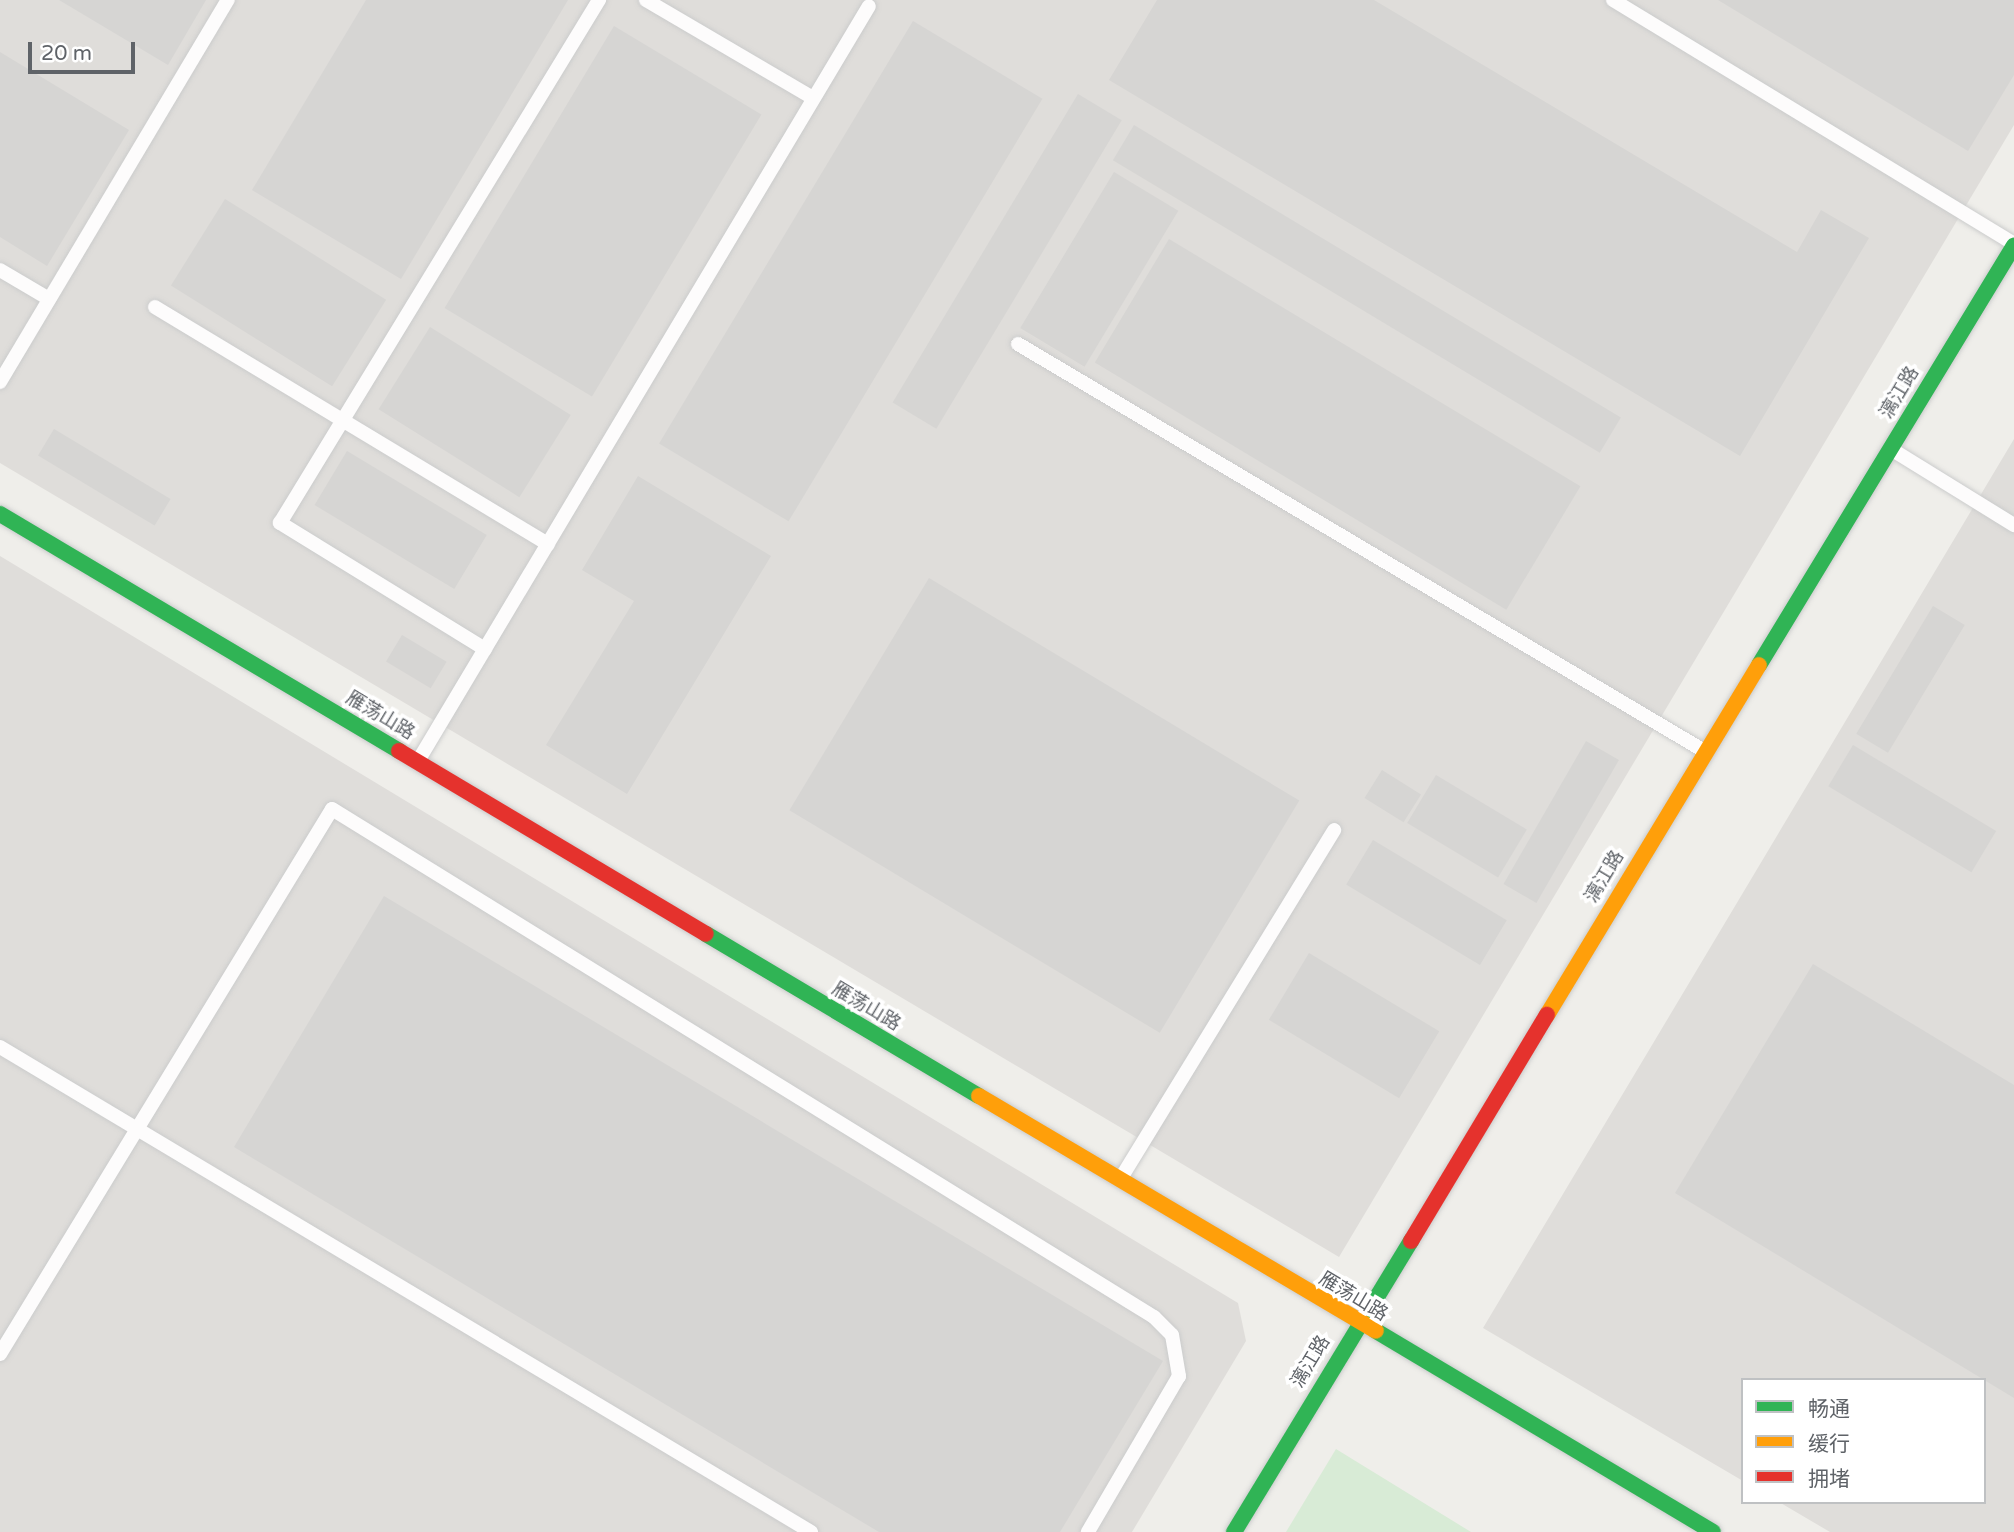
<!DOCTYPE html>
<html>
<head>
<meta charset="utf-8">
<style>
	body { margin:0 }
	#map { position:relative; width:2014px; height:1532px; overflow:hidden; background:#efeeea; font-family:"Varela Round","Noto Sans SC",sans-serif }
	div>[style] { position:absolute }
	.industrial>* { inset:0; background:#dfddda }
	.green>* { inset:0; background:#d8ebd6 }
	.building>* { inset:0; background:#d6d5d3; transform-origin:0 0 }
	.roads { filter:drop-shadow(0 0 2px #cbcccc) drop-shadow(0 0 2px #cbcccc) }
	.lane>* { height:14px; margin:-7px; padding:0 7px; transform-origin:7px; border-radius:7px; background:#fdfcfc }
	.fast>* { height:16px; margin:-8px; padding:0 8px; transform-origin:8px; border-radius:8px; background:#30b455 }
	.slow>* { height:16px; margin:-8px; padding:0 8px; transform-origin:8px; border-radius:8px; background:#ff9f0a }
	.jam>* { height:16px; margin:-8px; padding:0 8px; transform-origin:8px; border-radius:8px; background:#e5322d }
	span { translate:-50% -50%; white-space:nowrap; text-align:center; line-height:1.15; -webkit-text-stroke:7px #fff; paint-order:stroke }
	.street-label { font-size:19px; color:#5f6368 }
	.legend { position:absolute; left:1741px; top:1378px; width:245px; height:126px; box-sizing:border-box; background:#fff; border:2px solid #bfc1c3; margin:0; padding:9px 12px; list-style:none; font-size:21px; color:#5f6368 }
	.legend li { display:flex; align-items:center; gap:14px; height:35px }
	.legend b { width:35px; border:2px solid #bfc1c3 }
	.scale { position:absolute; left:28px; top:42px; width:107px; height:32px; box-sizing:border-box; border:4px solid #5f6368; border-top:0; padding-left:9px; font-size:21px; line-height:24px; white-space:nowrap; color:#5f6368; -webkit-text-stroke:5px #fff; paint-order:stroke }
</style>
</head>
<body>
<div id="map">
	<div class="industrial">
		<i style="clip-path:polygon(0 0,2014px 0,2014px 125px,1339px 1257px,0 463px)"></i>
		<i style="clip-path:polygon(2014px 439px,2014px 1532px,1830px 1532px,1779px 1502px,1984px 1502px,1984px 1380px,1743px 1380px,1743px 1481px,1483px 1328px)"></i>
		<i style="clip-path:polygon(0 556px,1238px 1303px,1246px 1341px,1132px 1532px,0 1532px)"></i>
	</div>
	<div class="green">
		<i style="clip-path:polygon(1336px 1449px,1471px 1532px,1286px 1532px)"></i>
	</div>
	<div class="building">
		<i style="clip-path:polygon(59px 0,206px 0,168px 65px)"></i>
		<i style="clip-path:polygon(366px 0,568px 0,401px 279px,252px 190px)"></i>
		<i style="clip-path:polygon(1157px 0,1374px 0,1797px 252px,1821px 210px,1869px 238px,1740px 456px,1109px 80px)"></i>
		<i style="clip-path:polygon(1718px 0,2014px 0,2014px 75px,1968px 151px)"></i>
		<i style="left:913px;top:21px;width:151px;height:493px;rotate:31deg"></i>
		<i style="left:614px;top:26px;width:172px;height:329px;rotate:31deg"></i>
		<i style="clip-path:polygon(0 52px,129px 130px,47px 266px,0 237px)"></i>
		<i style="left:1078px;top:94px;width:51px;height:360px;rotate:31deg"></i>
		<i style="left:1134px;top:125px;width:568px;height:41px;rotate:31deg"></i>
		<i style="left:1114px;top:172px;width:75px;height:182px;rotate:31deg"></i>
		<i style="left:225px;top:199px;width:190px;height:102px;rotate:32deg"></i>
		<i style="left:1169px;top:239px;width:480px;height:144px;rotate:31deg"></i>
		<i style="left:430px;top:327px;width:166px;height:97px;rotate:32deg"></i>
		<i style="left:54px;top:429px;width:136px;height:31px;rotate:31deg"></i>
		<i style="left:347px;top:451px;width:163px;height:63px;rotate:31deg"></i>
		<i style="clip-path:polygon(638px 476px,771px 556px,627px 794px,546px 745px,634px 601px,582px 570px)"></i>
		<i style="left:929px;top:578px;width:432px;height:271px;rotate:31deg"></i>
		<i style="left:1933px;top:606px;width:37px;height:149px;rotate:31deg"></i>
		<i style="left:402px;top:635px;width:52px;height:31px;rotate:31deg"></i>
		<i style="left:1586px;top:741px;width:38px;height:165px;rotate:30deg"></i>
		<i style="left:1853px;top:745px;width:167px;height:48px;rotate:31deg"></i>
		<i style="left:1382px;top:770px;width:46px;height:33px;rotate:32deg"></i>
		<i style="left:1436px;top:775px;width:106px;height:56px;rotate:31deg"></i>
		<i style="left:1373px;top:840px;width:156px;height:52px;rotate:31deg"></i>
		<i style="clip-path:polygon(384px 896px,1163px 1361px,1060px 1532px,879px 1532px,234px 1147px)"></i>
		<i style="left:1309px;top:953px;width:152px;height:78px;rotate:31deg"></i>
		<i style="clip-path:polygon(1813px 964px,2014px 1085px,2014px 1398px,1675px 1193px)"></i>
	</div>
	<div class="roads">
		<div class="lane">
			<i style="left:646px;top:0;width:194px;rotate:30.4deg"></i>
			<i style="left:1613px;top:0;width:467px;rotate:31.3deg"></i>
			<i style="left:0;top:270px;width:57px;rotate:30.6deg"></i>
			<i style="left:155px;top:307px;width:459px;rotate:31.1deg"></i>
			<i style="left:1018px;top:344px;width:800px;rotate:30.67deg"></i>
			<i style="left:0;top:382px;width:445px;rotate:-59.2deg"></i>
			<i style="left:1891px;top:449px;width:145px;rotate:31.7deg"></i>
			<i style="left:485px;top:649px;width:241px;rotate:-148.4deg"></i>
			<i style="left:280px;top:523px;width:613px;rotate:-58.62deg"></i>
			<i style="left:418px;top:761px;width:879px;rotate:-59.15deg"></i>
			<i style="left:0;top:1047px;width:945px;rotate:30.88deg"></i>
			<i style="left:1121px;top:1178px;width:408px;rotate:-58.5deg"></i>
			<i style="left:0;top:1354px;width:638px;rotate:-58.65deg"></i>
			<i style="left:332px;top:809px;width:966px;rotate:31.72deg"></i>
			<i style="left:1154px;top:1317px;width:25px;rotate:45deg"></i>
			<i style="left:1172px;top:1335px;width:42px;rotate:80.3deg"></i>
			<i style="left:1179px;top:1376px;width:181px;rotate:120.3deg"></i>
		</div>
		<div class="fast">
			<i style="left:0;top:514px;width:464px;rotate:30.7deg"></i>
			<i style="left:1759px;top:665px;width:491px;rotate:-58.7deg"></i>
			<i style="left:706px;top:934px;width:317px;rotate:30.7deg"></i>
			<i style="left:1376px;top:1331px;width:392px;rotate:30.8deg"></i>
			<i style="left:1234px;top:1532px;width:341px;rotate:-58.7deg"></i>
		</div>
		<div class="slow">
			<i style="left:1547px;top:1015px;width:409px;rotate:-58.8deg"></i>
			<i style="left:979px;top:1096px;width:461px;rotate:30.6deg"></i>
		</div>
		<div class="jam">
			<i style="left:399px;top:751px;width:357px;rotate:30.8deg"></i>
			<i style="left:1411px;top:1241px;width:264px;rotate:-59deg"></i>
		</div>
	</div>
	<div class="street-label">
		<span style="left:1900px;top:393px;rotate:-59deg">漓江路</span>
		<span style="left:380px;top:716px;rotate:31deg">雁荡山路</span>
		<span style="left:1605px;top:877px;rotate:-59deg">漓江路</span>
		<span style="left:866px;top:1007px;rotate:31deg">雁荡山路</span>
		<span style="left:1353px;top:1297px;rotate:31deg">雁荡山路</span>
		<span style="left:1311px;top:1362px;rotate:-59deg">漓江路</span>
	</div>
	<ul class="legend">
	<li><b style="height:9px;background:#30b455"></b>畅通</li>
	<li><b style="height:9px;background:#ff9f0a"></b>缓行</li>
	<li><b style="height:9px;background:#e5322d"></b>拥堵</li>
	</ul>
	<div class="scale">20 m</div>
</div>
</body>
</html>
